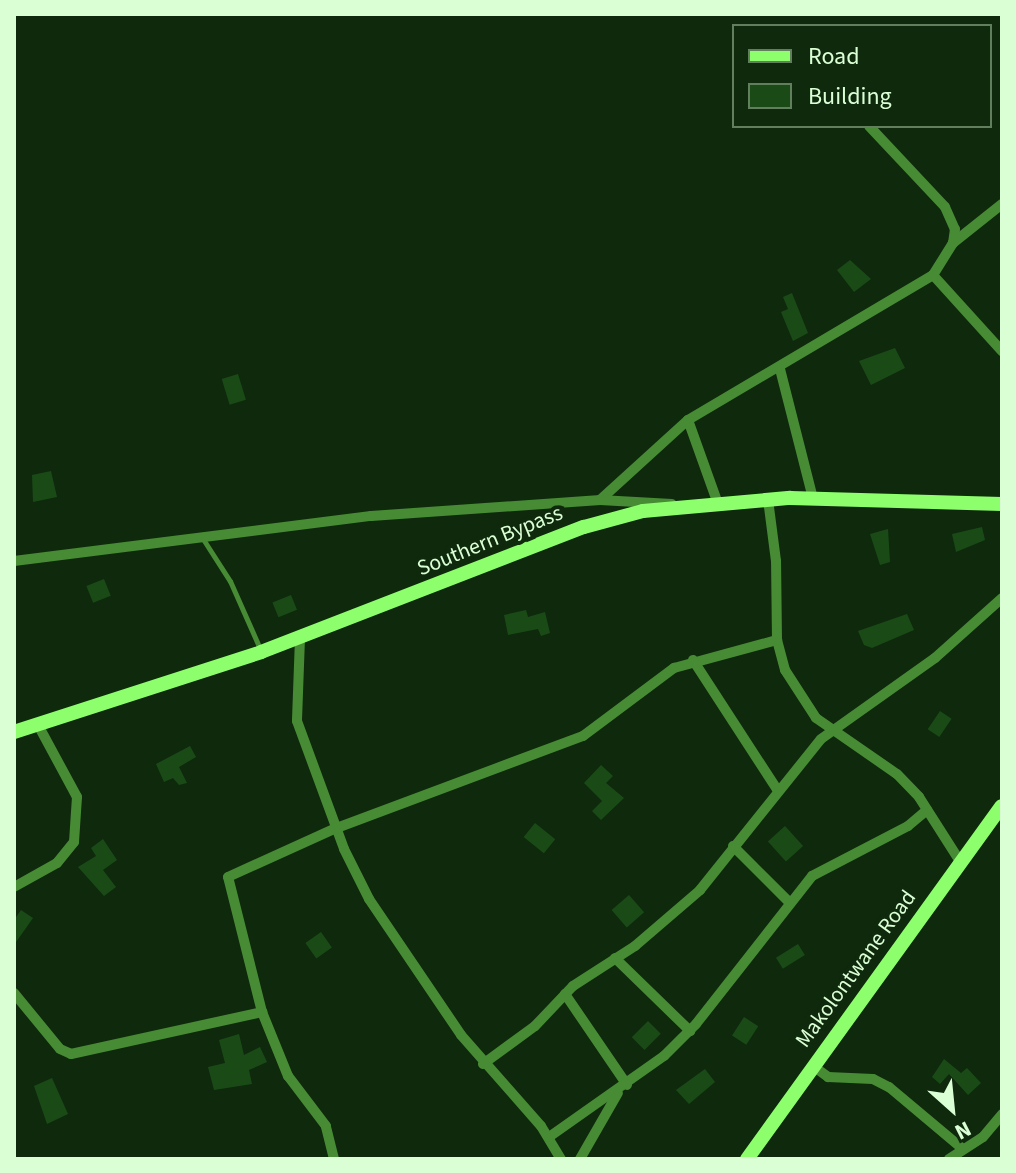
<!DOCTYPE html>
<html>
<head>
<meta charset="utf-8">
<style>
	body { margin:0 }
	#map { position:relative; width:1016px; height:1173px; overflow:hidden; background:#0f290d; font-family:"Source Sans 3",sans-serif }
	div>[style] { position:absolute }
	.building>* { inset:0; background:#1a4b17; transform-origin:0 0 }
	.lane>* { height:5px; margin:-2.5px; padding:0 2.5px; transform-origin:2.5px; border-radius:2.5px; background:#478c34 }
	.street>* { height:10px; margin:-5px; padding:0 5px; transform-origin:5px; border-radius:5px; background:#478c34 }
	.secondary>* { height:14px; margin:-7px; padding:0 7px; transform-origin:7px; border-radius:7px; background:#8dff6c }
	span { translate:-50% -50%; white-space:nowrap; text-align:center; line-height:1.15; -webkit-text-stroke:8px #0f290d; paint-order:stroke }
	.street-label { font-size:22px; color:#dbffd5 }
	.frame { position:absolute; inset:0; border:16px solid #dbffd5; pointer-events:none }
	.legend { position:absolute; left:732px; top:24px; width:260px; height:104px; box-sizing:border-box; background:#0f290d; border:2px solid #617f5d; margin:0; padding:10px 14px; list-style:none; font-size:24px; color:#dbffd5 }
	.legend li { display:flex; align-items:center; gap:16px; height:40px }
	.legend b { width:40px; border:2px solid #617f5d }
	.north { position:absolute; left:912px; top:1069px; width:80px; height:80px; -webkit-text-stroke:6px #0f290d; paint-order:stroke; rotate:153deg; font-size:22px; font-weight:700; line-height:32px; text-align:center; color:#dbffd5 }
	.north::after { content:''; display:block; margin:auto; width:28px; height:36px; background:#dbffd5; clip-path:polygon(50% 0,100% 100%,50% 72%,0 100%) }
</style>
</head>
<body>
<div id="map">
	<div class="building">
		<i style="clip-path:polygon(850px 260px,871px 279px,854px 292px,837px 270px)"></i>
		<i style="clip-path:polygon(792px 293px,808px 333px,793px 341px,781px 312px,788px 309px,783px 297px)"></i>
		<i style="clip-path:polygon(895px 348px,905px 368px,871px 385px,859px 361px)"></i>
		<i style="left:238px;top:374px;width:27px;height:17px;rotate:73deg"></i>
		<i style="clip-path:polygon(51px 471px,57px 497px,33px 502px,32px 475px)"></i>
		<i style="clip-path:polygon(982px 527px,985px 540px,956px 552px,952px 534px)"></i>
		<i style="clip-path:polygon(888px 529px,890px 562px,880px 565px,870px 534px)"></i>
		<i style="left:104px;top:579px;width:18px;height:19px;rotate:68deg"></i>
		<i style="left:291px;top:595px;width:16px;height:20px;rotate:68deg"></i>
		<i style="clip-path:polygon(526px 610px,528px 617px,545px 612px,550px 633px,541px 636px,538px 629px,508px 635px,504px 615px)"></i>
		<i style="clip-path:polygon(907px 614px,914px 630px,872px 648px,864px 645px,858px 631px)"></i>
		<i style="left:940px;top:711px;width:14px;height:22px;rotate:34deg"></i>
		<i style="clip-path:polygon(190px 746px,196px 757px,179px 767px,187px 783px,179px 785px,173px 778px,164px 782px,156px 764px)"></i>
		<i style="clip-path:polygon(601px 765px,613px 776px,606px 783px,624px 798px,601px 820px,592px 811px,602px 801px,584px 783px)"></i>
		<i style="left:535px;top:823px;width:26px;height:18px;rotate:39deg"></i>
		<i style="left:785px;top:826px;width:27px;height:23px;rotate:48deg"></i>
		<i style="clip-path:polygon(103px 839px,117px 860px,103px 870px,116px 887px,104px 896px,78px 867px,96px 856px,91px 848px)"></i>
		<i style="left:629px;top:895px;width:23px;height:23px;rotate:49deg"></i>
		<i style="clip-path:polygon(21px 910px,33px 918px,14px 945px,14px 920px)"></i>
		<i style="left:321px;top:932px;width:19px;height:19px;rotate:55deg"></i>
		<i style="left:798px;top:944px;width:13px;height:26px;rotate:58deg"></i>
		<i style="left:744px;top:1017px;width:17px;height:22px;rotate:33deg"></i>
		<i style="left:648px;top:1021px;width:18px;height:23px;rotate:45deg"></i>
		<i style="clip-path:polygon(239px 1034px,244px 1055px,260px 1047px,267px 1062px,249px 1070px,252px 1084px,214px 1090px,208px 1067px,225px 1063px,219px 1040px)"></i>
		<i style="clip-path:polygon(944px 1059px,961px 1073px,967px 1068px,981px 1083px,968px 1095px,949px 1074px,940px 1084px,932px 1077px)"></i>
		<i style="clip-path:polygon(705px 1069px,715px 1082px,689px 1104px,676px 1090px)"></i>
		<i style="clip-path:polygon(52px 1078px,68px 1114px,47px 1124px,34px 1086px)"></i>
	</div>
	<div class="lane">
		<i style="left:203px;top:539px;width:50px;rotate:57.3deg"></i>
		<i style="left:230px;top:581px;width:77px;rotate:66.1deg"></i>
	</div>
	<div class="street">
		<i style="left:869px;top:126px;width:111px;rotate:46.8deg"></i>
		<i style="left:945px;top:207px;width:24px;rotate:66deg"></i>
		<i style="left:955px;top:229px;width:14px;rotate:98deg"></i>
		<i style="left:1002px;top:204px;width:63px;rotate:141.5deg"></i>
		<i style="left:953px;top:243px;width:38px;rotate:122deg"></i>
		<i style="left:933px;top:275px;width:103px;rotate:47.8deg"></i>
		<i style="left:780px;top:369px;width:133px;rotate:75.7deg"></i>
		<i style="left:688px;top:420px;width:86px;rotate:70.3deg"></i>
		<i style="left:600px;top:500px;width:119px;rotate:-42.3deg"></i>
		<i style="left:688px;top:420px;width:285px;rotate:-30.6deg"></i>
		<i style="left:14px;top:561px;width:360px;rotate:-7.2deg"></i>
		<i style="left:371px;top:516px;width:230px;rotate:-4deg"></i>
		<i style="left:600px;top:500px;width:72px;rotate:3.2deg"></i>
		<i style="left:300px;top:638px;width:83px;rotate:92.1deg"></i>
		<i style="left:297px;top:721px;width:136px;rotate:69.8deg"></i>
		<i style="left:344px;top:849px;width:56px;rotate:63.4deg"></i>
		<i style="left:369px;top:899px;width:164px;rotate:55.9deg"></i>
		<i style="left:461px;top:1035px;width:121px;rotate:48.7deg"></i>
		<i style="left:541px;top:1126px;width:39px;rotate:59deg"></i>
		<i style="left:777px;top:640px;width:31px;rotate:75deg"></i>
		<i style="left:785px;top:670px;width:57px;rotate:57.1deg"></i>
		<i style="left:816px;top:718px;width:98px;rotate:34.7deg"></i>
		<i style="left:897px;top:774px;width:32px;rotate:46deg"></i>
		<i style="left:919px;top:797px;width:78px;rotate:57.5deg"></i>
		<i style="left:693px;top:660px;width:156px;rotate:57deg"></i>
		<i style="left:733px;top:846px;width:78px;rotate:45deg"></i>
		<i style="left:14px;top:887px;width:49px;rotate:-29.2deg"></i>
		<i style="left:57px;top:863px;width:27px;rotate:-51deg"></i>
		<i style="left:74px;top:842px;width:45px;rotate:-86.2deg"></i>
		<i style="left:77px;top:797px;width:82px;rotate:-118.4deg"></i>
		<i style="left:615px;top:958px;width:105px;rotate:44.2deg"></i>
		<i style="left:14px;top:993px;width:72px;rotate:50.6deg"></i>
		<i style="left:60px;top:1049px;width:12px;rotate:24deg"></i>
		<i style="left:71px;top:1054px;width:196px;rotate:-12.4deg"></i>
		<i style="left:565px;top:994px;width:110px;rotate:55.7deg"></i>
		<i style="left:483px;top:1064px;width:64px;rotate:-36.2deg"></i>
		<i style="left:535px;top:1026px;width:55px;rotate:-46.5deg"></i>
		<i style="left:573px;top:986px;width:74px;rotate:-32.8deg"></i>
		<i style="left:635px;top:946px;width:86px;rotate:-40.7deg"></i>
		<i style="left:700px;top:890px;width:193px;rotate:-51.3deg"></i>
		<i style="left:821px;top:739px;width:140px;rotate:-35.4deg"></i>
		<i style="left:935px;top:658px;width:90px;rotate:-41.8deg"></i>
		<i style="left:813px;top:1066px;width:19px;rotate:36deg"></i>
		<i style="left:828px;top:1077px;width:45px;rotate:2.5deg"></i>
		<i style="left:873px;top:1079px;width:18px;rotate:27deg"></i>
		<i style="left:889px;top:1087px;width:97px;rotate:40deg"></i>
		<i style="left:549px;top:1137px;width:141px;rotate:-35.2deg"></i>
		<i style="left:664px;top:1056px;width:45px;rotate:-45deg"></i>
		<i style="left:696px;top:1024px;width:188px;rotate:-51.9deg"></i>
		<i style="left:812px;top:876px;width:108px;rotate:-27.5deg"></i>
		<i style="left:908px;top:826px;width:25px;rotate:-40deg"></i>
		<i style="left:334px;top:1159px;width:34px;rotate:-104deg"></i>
		<i style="left:326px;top:1126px;width:63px;rotate:-127.2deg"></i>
		<i style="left:288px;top:1076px;width:69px;rotate:-112.1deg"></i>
		<i style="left:262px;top:1012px;width:139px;rotate:-104.1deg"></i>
		<i style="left:228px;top:877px;width:116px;rotate:-24.4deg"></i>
		<i style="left:334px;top:829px;width:266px;rotate:-20.5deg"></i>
		<i style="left:583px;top:736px;width:114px;rotate:-36.8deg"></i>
		<i style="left:674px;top:668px;width:107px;rotate:-15.2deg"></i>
		<i style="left:777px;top:640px;width:79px;rotate:-90.7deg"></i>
		<i style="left:776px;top:561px;width:63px;rotate:-97.4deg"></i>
		<i style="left:580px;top:1159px;width:76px;rotate:-60.1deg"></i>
		<i style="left:949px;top:1159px;width:40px;rotate:-32.9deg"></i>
		<i style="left:983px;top:1137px;width:30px;rotate:-50deg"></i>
	</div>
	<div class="secondary">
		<i style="left:14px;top:732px;width:260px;rotate:-17.9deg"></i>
		<i style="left:261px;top:652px;width:346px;rotate:-21.2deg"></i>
		<i style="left:584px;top:527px;width:61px;rotate:-15.2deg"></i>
		<i style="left:643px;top:511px;width:148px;rotate:-5.1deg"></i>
		<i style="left:790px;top:498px;width:212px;rotate:1.6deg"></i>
		<i style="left:747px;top:1159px;width:435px;rotate:-54.2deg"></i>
	</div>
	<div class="street-label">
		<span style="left:490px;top:541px;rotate:-22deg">Southern Bypass</span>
		<span style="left:856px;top:969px;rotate:-54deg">Makolontwane Road</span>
	</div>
	<div class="frame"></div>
	<ul class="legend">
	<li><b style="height:10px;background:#8dff6c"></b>Road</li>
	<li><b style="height:22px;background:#1a4b17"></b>Building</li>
	</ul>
	<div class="north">N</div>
</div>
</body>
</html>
